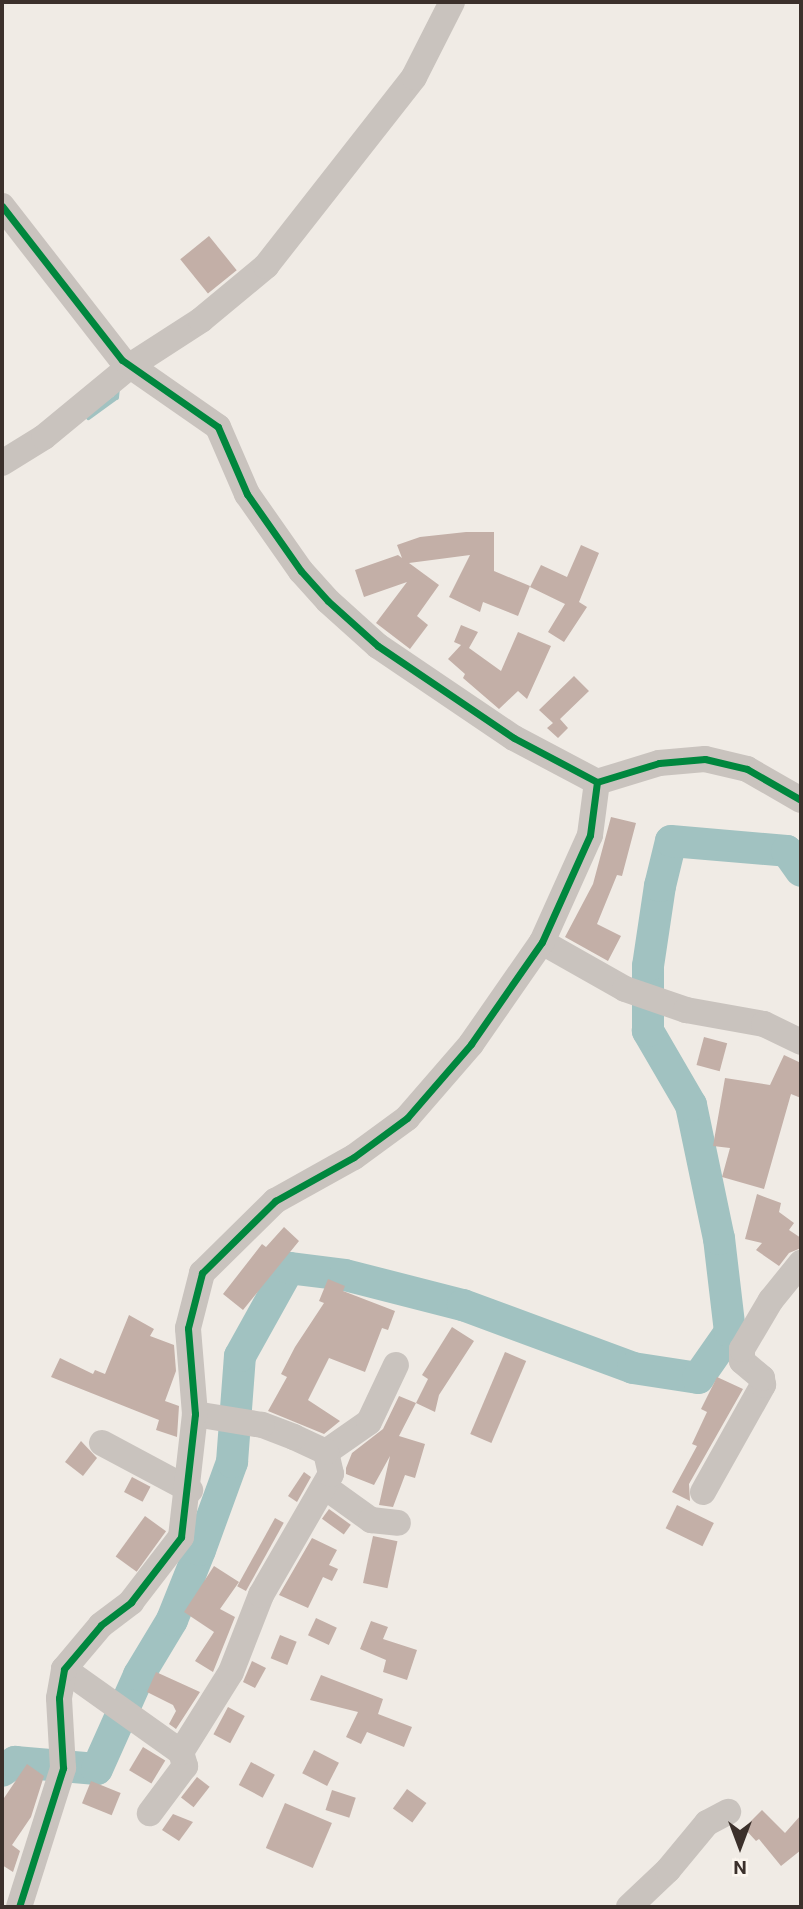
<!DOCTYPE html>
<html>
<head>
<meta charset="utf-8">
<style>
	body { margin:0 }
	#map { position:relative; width:803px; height:1909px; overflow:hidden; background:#f0ebe5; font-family:Roboto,sans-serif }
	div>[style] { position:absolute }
	.stream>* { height:5px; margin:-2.5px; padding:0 2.5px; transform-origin:2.5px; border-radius:2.5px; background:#a1c2c1 }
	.river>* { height:32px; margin:-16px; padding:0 16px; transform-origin:16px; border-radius:16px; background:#a1c2c1 }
	.building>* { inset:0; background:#c3afa7; transform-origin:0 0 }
	.minor>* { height:26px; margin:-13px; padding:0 13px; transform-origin:13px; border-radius:13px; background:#c9c3be }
	.cycleway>* { height:7px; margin:-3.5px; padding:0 3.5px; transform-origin:3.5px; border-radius:3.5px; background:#00873e }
	span { translate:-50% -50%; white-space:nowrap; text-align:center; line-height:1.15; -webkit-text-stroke:6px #fbf5ee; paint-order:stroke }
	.frame { position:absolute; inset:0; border:4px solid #3b302b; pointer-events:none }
	.north { position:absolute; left:705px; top:1811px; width:70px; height:70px; -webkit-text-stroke:5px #fbf5ee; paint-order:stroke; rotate:180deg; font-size:19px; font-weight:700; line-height:28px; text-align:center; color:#3b302b }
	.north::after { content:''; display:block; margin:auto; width:24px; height:32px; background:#3b302b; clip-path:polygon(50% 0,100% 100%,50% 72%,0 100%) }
</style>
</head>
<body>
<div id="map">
	<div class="stream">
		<i style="left:88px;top:417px;width:34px;rotate:-36deg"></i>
		<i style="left:116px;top:397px;width:9px;rotate:-84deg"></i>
	</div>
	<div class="river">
		<i style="left:2px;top:1771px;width:16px;rotate:-35deg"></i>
		<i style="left:15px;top:1762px;width:82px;rotate:4.9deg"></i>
		<i style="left:97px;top:1769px;width:103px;rotate:-65.9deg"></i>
		<i style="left:139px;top:1675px;width:64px;rotate:-59deg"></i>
		<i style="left:172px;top:1620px;width:75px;rotate:-68.2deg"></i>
		<i style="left:200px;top:1550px;width:94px;rotate:-70deg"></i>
		<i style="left:232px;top:1462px;width:106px;rotate:-85.7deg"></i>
		<i style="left:240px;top:1356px;width:101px;rotate:-60.9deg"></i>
		<i style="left:289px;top:1268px;width:56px;rotate:7.1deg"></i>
		<i style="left:345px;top:1275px;width:122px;rotate:14.3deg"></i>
		<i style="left:463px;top:1305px;width:181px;rotate:20.3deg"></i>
		<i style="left:633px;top:1368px;width:66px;rotate:8.7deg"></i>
		<i style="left:698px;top:1378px;width:56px;rotate:-55.2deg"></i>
		<i style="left:730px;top:1332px;width:94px;rotate:-96.7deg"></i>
		<i style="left:719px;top:1239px;width:137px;rotate:-101.8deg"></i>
		<i style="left:691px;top:1105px;width:86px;rotate:-120.2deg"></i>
		<i style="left:648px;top:1031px;width:65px;rotate:-90deg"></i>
		<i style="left:648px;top:966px;width:81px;rotate:-81.5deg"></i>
		<i style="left:660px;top:886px;width:46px;rotate:-76.3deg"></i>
		<i style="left:671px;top:841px;width:116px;rotate:4.9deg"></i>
		<i style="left:787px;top:851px;width:24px;rotate:55deg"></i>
	</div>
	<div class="building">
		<i style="left:209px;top:236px;width:44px;height:37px;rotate:51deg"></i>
		<i style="clip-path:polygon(466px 532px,494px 532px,494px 571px,530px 586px,518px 616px,483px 602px,480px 612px,449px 597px,470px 555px,409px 563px,439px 585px,417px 616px,428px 625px,410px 649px,376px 623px,407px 582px,364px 597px,355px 570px,398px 555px,402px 558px,397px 545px,420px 537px)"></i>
		<i style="clip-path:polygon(581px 545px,599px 553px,579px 602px,587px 607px,564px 642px,548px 632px,565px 604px,530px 587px,541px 565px,567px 577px)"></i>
		<i style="clip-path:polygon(461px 625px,478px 632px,469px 648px,501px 671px,518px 632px,551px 646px,527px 699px,518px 691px,499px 709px,463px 678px,465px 674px,448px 659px,461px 645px,454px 642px)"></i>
		<i style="clip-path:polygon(574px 676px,589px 691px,560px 719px,568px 728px,558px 738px,547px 728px,553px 723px,539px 710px)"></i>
		<i style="clip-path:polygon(611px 817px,636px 823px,622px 876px,617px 875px,597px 924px,621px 936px,608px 961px,565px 937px,593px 884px)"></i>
		<i style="left:704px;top:1037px;width:24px;height:29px;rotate:15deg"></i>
		<i style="clip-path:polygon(784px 1055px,801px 1063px,801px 1098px,791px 1094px,764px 1189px,722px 1177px,730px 1148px,713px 1146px,725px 1078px,770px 1085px)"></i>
		<i style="clip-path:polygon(757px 1194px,781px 1203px,779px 1212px,794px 1223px,789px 1230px,801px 1238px,801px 1248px,789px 1253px,779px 1266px,756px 1250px,762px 1243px,745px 1239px)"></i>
		<i style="clip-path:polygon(284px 1227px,299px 1241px,243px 1310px,223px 1294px,262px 1244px,266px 1247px)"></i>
		<i style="clip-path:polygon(328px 1279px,345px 1286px,343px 1291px,395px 1311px,388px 1330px,382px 1328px,365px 1372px,329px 1358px,308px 1400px,340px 1421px,324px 1434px,268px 1411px,287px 1377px,281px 1374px,295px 1347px,324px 1303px,319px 1301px)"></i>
		<i style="clip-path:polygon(129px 1315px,154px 1329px,150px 1336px,174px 1345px,176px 1371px,165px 1401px,179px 1406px,177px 1437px,156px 1430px,159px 1420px,51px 1377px,60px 1358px,93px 1374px,95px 1370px,105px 1374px)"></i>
		<i style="clip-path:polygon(452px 1327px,474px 1341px,439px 1395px,435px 1412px,416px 1403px,428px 1379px,422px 1375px)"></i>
		<i style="left:505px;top:1352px;width:23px;height:89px;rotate:23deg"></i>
		<i style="clip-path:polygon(717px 1377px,743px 1389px,689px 1484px,690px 1501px,672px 1492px,697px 1446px,692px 1444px,707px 1412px,701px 1409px)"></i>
		<i style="clip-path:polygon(399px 1396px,416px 1403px,399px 1436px,425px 1444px,415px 1478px,405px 1475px,393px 1507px,379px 1505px,390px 1456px,374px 1485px,346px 1474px,346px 1468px,352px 1453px,383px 1429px)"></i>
		<i style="clip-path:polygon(81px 1441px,97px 1458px,83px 1476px,65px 1462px)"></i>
		<i style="clip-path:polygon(304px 1472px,311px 1477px,297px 1502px,288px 1496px)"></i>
		<i style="left:132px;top:1477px;width:21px;height:17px;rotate:28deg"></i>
		<i style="left:677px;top:1505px;width:41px;height:26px;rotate:26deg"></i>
		<i style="left:329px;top:1509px;width:27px;height:12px;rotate:36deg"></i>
		<i style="left:145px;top:1516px;width:26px;height:50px;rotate:36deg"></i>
		<i style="left:275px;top:1518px;width:10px;height:78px;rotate:29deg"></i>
		<i style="left:373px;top:1536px;width:25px;height:48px;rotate:12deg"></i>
		<i style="clip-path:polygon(312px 1538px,337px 1550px,329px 1565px,338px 1569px,332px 1581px,323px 1577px,308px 1608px,279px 1595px)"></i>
		<i style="clip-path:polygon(214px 1566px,239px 1582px,220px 1609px,235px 1617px,213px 1672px,195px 1661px,214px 1632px,184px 1612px)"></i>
		<i style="left:316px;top:1618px;width:23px;height:19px;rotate:25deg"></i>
		<i style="clip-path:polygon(371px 1621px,388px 1627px,383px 1639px,417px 1650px,407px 1680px,383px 1672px,386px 1660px,360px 1649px)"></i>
		<i style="left:280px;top:1635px;width:18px;height:25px;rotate:22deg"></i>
		<i style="clip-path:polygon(252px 1661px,266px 1668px,255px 1688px,243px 1682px)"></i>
		<i style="clip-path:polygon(156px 1672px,200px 1692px,176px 1729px,169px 1724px,176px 1711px,173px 1705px,147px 1692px)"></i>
		<i style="clip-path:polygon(321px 1675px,383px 1699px,378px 1714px,412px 1727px,404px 1747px,367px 1732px,361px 1744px,346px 1737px,358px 1712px,310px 1700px)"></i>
		<i style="left:228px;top:1707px;width:19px;height:31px;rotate:28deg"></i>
		<i style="left:143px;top:1747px;width:26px;height:27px;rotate:31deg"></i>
		<i style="left:314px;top:1750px;width:28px;height:26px;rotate:27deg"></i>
		<i style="left:251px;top:1762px;width:27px;height:26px;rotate:28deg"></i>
		<i style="clip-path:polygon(27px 1764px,44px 1776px,31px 1817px,12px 1845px,20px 1851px,13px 1872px,2px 1865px,2px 1801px)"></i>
		<i style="left:197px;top:1777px;width:16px;height:26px;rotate:38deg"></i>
		<i style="left:91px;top:1781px;width:32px;height:24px;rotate:22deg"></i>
		<i style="left:407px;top:1789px;width:24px;height:24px;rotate:36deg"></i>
		<i style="left:332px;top:1790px;width:25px;height:21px;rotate:18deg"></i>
		<i style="left:285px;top:1803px;width:51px;height:49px;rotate:23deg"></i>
		<i style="clip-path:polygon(762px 1810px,785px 1833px,801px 1815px,801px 1850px,781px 1866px,759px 1839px,756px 1841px,744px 1828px)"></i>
		<i style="clip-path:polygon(173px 1814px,193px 1822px,179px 1841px,162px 1830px)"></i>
	</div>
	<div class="minor">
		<i style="left:2px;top:206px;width:195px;rotate:52.1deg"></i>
		<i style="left:122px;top:360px;width:117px;rotate:34.9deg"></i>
		<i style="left:218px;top:427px;width:73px;rotate:66.6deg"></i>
		<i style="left:247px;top:494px;width:94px;rotate:55deg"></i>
		<i style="left:301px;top:571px;width:40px;rotate:48deg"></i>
		<i style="left:328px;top:601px;width:67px;rotate:42deg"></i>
		<i style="left:378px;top:646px;width:164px;rotate:34.1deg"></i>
		<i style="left:514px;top:738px;width:94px;rotate:27.9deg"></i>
		<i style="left:2px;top:463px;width:49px;rotate:-31.8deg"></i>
		<i style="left:44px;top:437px;width:112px;rotate:-39.5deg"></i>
		<i style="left:130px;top:366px;width:85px;rotate:-32.9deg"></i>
		<i style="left:201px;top:320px;width:85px;rotate:-39.7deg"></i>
		<i style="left:266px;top:266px;width:240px;rotate:-51.9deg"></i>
		<i style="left:414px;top:77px;width:84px;rotate:-63.1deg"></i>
		<i style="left:542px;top:942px;width:95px;rotate:29.5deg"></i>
		<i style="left:625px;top:989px;width:65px;rotate:19deg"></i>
		<i style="left:686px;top:1010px;width:79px;rotate:10.2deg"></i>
		<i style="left:764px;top:1024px;width:41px;rotate:25.9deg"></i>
		<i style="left:102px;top:1443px;width:100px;rotate:28.1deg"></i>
		<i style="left:326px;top:1452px;width:52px;rotate:-34.9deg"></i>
		<i style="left:369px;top:1422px;width:63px;rotate:-64.7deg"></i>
		<i style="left:325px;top:1487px;width:57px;rotate:35.7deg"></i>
		<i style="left:371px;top:1520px;width:27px;rotate:6deg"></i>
		<i style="left:703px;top:1492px;width:123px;rotate:-60.7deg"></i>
		<i style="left:763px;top:1385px;width:7px;rotate:-98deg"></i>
		<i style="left:762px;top:1378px;width:26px;rotate:-140deg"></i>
		<i style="left:742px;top:1361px;width:12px;rotate:-90deg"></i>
		<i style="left:742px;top:1349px;width:57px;rotate:-59.4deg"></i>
		<i style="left:771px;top:1300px;width:48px;rotate:-51deg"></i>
		<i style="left:64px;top:1669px;width:143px;rotate:35.4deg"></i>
		<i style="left:181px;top:1752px;width:15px;rotate:74deg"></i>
		<i style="left:185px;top:1766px;width:59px;rotate:126.7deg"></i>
		<i style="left:181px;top:1752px;width:94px;rotate:-58deg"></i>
		<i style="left:231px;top:1672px;width:83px;rotate:-68.7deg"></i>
		<i style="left:261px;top:1595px;width:140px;rotate:-60deg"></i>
		<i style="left:331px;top:1474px;width:23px;rotate:-103deg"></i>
		<i style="left:326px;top:1452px;width:35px;rotate:-155deg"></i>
		<i style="left:294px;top:1437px;width:34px;rotate:-159deg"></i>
		<i style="left:262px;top:1425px;width:68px;rotate:-170.7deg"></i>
		<i style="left:19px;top:1907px;width:146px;rotate:-72.4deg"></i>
		<i style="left:63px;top:1768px;width:70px;rotate:-93.3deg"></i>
		<i style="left:59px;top:1698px;width:29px;rotate:-80deg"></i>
		<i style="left:64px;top:1669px;width:57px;rotate:-49.9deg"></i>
		<i style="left:101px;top:1625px;width:38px;rotate:-37deg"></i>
		<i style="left:131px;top:1602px;width:82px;rotate:-52.4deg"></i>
		<i style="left:181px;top:1537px;width:124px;rotate:-83.5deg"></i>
		<i style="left:195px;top:1414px;width:86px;rotate:-94.7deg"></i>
		<i style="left:188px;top:1328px;width:57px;rotate:-75.7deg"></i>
		<i style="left:202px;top:1273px;width:103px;rotate:-44.6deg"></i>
		<i style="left:275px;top:1201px;width:90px;rotate:-29.1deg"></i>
		<i style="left:354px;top:1157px;width:66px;rotate:-36.3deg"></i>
		<i style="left:407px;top:1118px;width:98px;rotate:-49.1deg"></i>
		<i style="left:471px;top:1044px;width:124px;rotate:-55.2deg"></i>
		<i style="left:542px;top:942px;width:117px;rotate:-65.8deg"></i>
		<i style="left:590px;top:835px;width:53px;rotate:-82.5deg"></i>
		<i style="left:597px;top:782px;width:65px;rotate:-17deg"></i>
		<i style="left:659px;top:763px;width:46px;rotate:-5deg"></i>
		<i style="left:705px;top:759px;width:43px;rotate:13.4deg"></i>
		<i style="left:747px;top:769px;width:62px;rotate:29.9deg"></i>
		<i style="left:629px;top:1907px;width:54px;rotate:-43.5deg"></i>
		<i style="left:668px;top:1870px;width:61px;rotate:-50.3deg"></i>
		<i style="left:707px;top:1823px;width:24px;rotate:-28deg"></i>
	</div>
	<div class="cycleway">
		<i style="left:2px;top:206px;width:195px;rotate:52.1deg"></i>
		<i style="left:122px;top:360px;width:117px;rotate:34.9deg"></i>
		<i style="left:218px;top:427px;width:73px;rotate:66.6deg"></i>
		<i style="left:247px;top:494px;width:94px;rotate:55deg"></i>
		<i style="left:301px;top:571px;width:40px;rotate:48deg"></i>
		<i style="left:328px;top:601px;width:67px;rotate:42deg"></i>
		<i style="left:378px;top:646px;width:164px;rotate:34.1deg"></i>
		<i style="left:514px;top:738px;width:94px;rotate:27.9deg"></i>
		<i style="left:19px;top:1907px;width:146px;rotate:-72.4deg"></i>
		<i style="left:63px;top:1768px;width:70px;rotate:-93.3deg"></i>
		<i style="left:59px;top:1698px;width:29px;rotate:-80deg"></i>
		<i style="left:64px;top:1669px;width:57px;rotate:-49.9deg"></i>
		<i style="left:101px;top:1625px;width:38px;rotate:-37deg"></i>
		<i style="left:131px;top:1602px;width:82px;rotate:-52.4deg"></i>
		<i style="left:181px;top:1537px;width:124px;rotate:-83.5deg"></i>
		<i style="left:195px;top:1414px;width:86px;rotate:-94.7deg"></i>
		<i style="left:188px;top:1328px;width:57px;rotate:-75.7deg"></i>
		<i style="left:202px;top:1273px;width:103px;rotate:-44.6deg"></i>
		<i style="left:275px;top:1201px;width:90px;rotate:-29.1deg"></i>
		<i style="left:354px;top:1157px;width:66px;rotate:-36.3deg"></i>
		<i style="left:407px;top:1118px;width:98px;rotate:-49.1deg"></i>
		<i style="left:471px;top:1044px;width:124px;rotate:-55.2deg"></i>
		<i style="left:542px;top:942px;width:117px;rotate:-65.8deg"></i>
		<i style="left:590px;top:835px;width:53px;rotate:-82.5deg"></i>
		<i style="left:597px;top:782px;width:65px;rotate:-17deg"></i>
		<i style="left:659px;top:763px;width:46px;rotate:-5deg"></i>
		<i style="left:705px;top:759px;width:43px;rotate:13.4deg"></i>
		<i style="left:747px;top:769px;width:62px;rotate:29.9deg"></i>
	</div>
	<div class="frame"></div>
	<div class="north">N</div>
</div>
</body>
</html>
